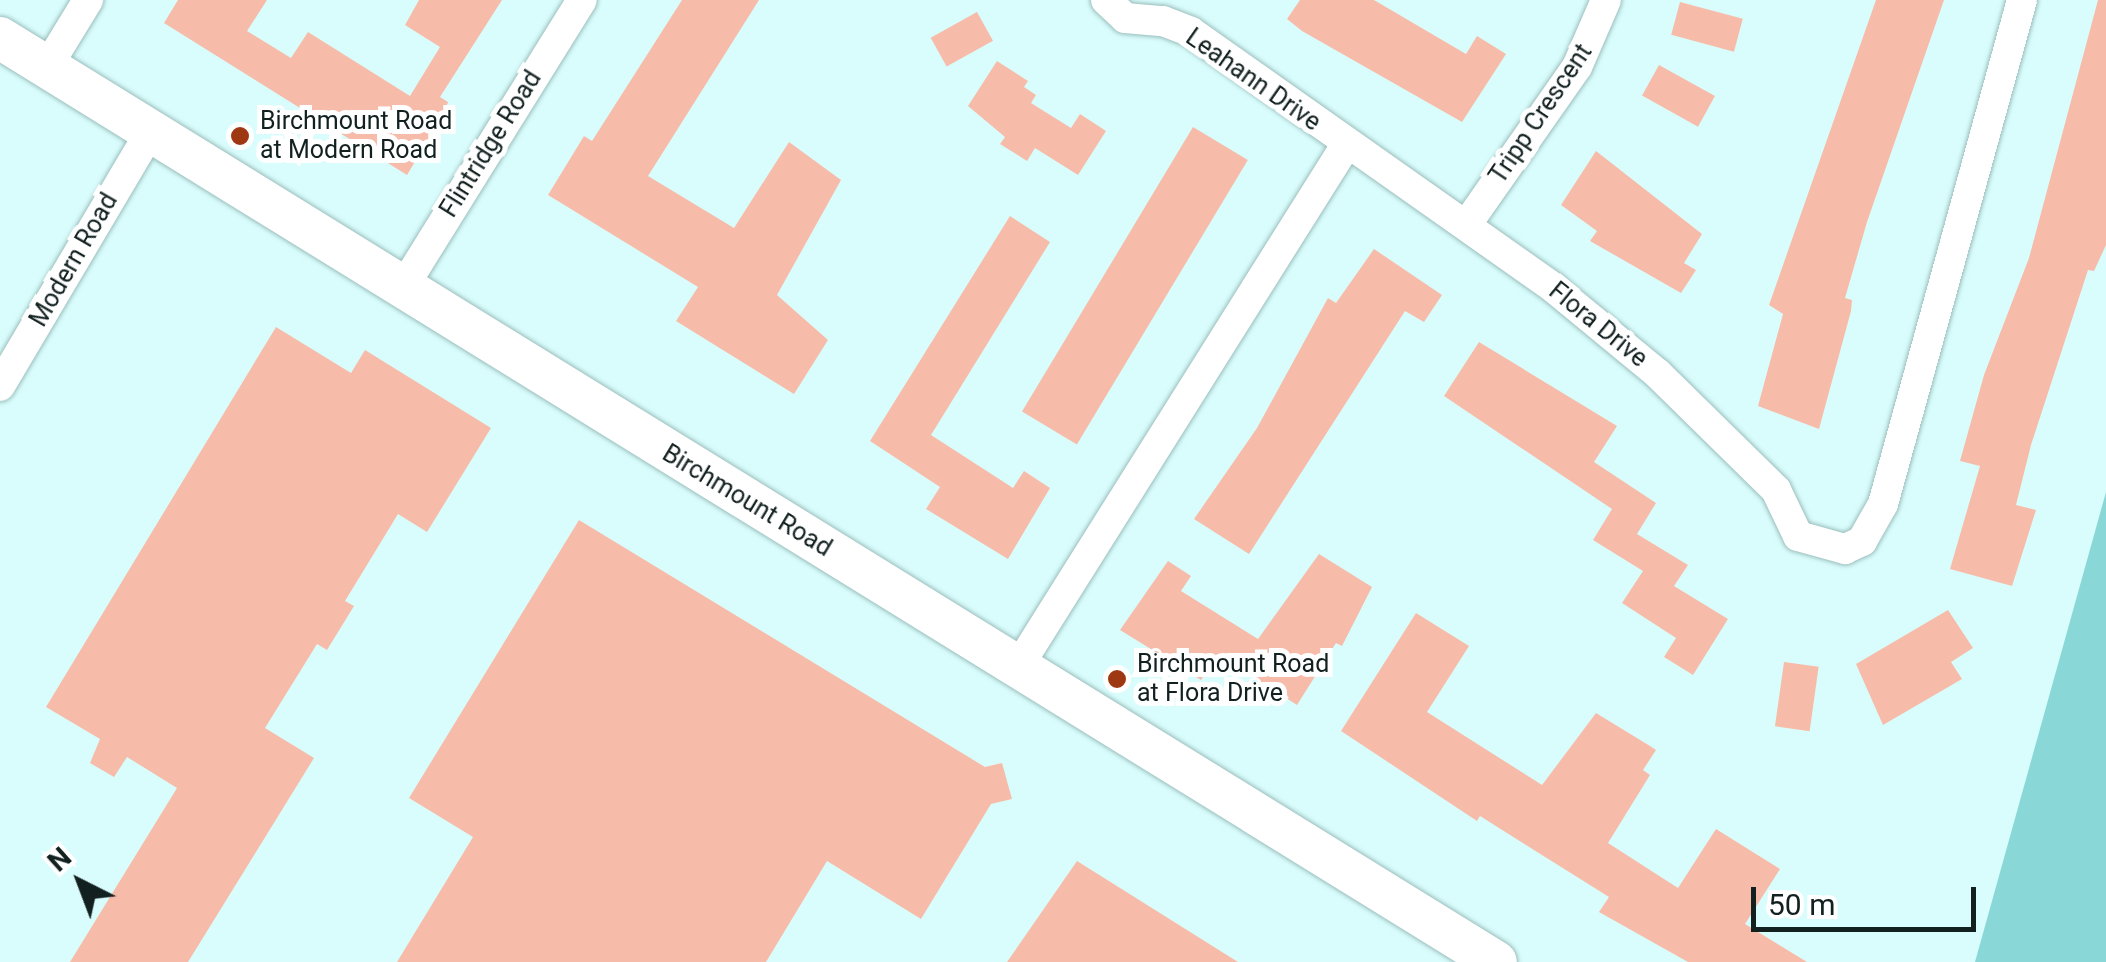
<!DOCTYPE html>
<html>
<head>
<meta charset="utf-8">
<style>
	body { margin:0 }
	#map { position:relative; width:2106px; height:962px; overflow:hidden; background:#d9fdfc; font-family:Roboto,sans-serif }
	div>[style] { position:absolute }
	.green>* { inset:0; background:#89d8d7 }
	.building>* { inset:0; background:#f7bca9; transform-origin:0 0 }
	.roads { filter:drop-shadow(0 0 2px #9bbebd) drop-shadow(0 0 2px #9bbebd) }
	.minor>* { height:30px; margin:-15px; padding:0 15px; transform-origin:15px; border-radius:15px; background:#fff }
	.secondary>* { height:42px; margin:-21px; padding:0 21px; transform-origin:21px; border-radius:21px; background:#fff }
	.dots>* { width:28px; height:28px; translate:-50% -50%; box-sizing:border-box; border:5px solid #fff; border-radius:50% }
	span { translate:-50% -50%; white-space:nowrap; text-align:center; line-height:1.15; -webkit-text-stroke:10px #fff; paint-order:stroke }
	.street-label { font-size:25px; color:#132020 }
	.poi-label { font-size:25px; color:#132020 }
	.left { translate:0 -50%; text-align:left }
	.north { position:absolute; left:30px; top:832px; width:100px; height:100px; -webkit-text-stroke:8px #fff; paint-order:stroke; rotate:318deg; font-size:28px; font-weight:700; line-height:40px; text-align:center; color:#132020 }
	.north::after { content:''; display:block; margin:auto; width:35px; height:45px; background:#132020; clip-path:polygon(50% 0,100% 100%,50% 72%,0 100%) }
	.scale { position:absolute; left:1751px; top:887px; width:225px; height:45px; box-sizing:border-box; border:5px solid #132020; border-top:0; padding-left:12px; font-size:30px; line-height:35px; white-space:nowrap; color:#132020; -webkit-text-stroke:8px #fff; paint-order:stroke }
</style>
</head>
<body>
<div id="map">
	<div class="green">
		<i style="clip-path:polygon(2106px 492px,2106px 962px,1975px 962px)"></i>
	</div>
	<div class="building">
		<i style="clip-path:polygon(178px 0,267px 0,247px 31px,291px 58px,308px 32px,410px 96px,440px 47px,405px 25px,419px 0,502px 0,440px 97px,448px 102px,444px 114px,407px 175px,164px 23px)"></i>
		<i style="clip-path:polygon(682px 0,759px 0,648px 176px,734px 228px,789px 142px,841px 180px,777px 295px,828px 340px,794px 394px,676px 321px,698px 287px,548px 195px,584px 136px,592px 141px)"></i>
		<i style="clip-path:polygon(1300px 0,1374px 0,1466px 54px,1477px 36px,1506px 54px,1462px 122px,1302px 31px,1287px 19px)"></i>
		<i style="clip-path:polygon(1876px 0,1944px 0,1867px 222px,1845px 298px,1852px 300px,1851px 311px,1819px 429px,1758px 406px,1783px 314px,1769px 305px)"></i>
		<i style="clip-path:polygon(2098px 0,2106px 0,2106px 245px,2094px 271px,2088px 270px,2031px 445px,2016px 505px,2036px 510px,2012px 586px,1950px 569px,1980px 466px,1960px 461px,1984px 375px,2029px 258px)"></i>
		<i style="left:1680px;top:2px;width:65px;height:34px;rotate:15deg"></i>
		<i style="left:977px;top:12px;width:33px;height:53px;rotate:61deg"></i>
		<i style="clip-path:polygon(997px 61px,1028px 81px,1024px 87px,1036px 95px,1031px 103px,1071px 128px,1080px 114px,1106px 131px,1078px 175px,1035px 148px,1027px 161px,1000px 144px,1005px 137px,968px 106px)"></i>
		<i style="left:1659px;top:65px;width:64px;height:35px;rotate:29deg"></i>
		<i style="left:1193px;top:127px;width:64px;height:332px;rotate:31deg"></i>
		<i style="clip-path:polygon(1596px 151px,1702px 234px,1684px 263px,1696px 270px,1681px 293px,1590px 241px,1597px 231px,1561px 205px)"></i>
		<i style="clip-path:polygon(1010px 216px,1050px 242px,931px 435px,1013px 488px,1024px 471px,1050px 488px,1008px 559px,926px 509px,940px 487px,870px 441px)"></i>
		<i style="clip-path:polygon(1374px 249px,1442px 295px,1424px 322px,1405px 311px,1249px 554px,1194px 519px,1257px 428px,1328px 298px,1336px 303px)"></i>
		<i style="clip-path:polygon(276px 327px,351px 373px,365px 350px,491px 428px,427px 532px,398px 514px,345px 601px,354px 606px,327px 650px,317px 644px,265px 728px,314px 758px,188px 962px,70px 962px,177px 788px,127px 757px,114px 777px,90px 763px,100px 739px,46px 707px)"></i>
		<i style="clip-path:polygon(1479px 342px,1617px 426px,1594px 462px,1656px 503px,1637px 534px,1688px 565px,1674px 586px,1728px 619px,1693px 675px,1664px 657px,1676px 638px,1622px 603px,1643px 571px,1593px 540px,1612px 509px,1444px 396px)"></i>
		<i style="clip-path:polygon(579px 520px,985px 767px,1002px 763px,1012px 799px,991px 804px,921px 919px,827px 861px,766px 962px,397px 962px,473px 837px,409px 798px)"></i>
		<i style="clip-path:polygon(1319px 554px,1372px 587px,1342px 646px,1336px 643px,1297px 705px,1217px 654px,1201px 680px,1120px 630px,1168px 561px,1191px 576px,1181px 591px,1258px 639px)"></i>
		<i style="clip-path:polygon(1948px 610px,1973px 648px,1951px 662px,1962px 679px,1883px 725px,1856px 664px)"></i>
		<i style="clip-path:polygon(1416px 613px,1469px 646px,1427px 712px,1542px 785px,1596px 713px,1650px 746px,1656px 750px,1643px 770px,1650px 775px,1608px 843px,1678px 888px,1716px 829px,1780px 869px,1745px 924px,1807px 962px,1688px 962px,1599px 912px,1609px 897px,1480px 816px,1477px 821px,1341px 731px)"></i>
		<i style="left:1784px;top:662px;width:35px;height:65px;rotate:8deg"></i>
		<i style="clip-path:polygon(1077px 861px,1238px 962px,1007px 962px)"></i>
	</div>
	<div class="roads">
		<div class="minor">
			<i style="left:1106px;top:0;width:26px;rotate:43deg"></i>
			<i style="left:1125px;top:18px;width:38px;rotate:5deg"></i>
			<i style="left:1163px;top:21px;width:30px;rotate:21deg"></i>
			<i style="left:1191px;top:32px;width:446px;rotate:35.2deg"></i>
			<i style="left:1555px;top:289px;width:132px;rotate:39.5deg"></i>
			<i style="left:1657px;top:373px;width:167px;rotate:44.5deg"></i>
			<i style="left:1776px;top:490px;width:51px;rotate:64.4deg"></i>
			<i style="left:1798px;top:536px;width:49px;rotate:15.5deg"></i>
			<i style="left:1845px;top:549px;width:19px;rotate:-25deg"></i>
			<i style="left:1862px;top:541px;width:43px;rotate:-60.4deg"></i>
			<i style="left:1883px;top:504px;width:523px;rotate:-74.58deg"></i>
			<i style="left:47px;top:67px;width:79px;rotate:-58.5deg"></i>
			<i style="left:1467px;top:224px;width:192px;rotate:-55deg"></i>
			<i style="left:1577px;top:67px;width:73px;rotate:-66.6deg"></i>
			<i style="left:402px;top:289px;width:340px;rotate:-58.1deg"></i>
			<i style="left:0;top:386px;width:293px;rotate:-59.4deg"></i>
			<i style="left:1018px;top:667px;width:616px;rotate:-57.86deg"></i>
		</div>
		<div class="secondary">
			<i style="left:0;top:38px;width:1758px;rotate:31.7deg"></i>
		</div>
	</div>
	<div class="dots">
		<i style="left:240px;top:136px;background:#9e3813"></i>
		<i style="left:1117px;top:679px;background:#9e3813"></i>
	</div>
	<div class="street-label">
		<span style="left:1253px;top:80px;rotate:35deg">Leahann Drive</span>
		<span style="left:1541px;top:114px;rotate:-56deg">Tripp Crescent</span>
		<span style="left:491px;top:144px;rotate:-58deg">Flintridge Road</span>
		<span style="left:74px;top:260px;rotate:-60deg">Modern Road</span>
		<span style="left:1598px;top:325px;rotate:39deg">Flora Drive</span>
		<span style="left:747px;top:501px;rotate:31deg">Birchmount Road</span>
	</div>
	<div class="poi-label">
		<span class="left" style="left:260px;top:136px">Birchmount Road<br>at Modern Road</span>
		<span class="left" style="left:1137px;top:679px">Birchmount Road<br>at Flora Drive</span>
	</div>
	<div class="north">N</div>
	<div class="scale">50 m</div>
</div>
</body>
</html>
